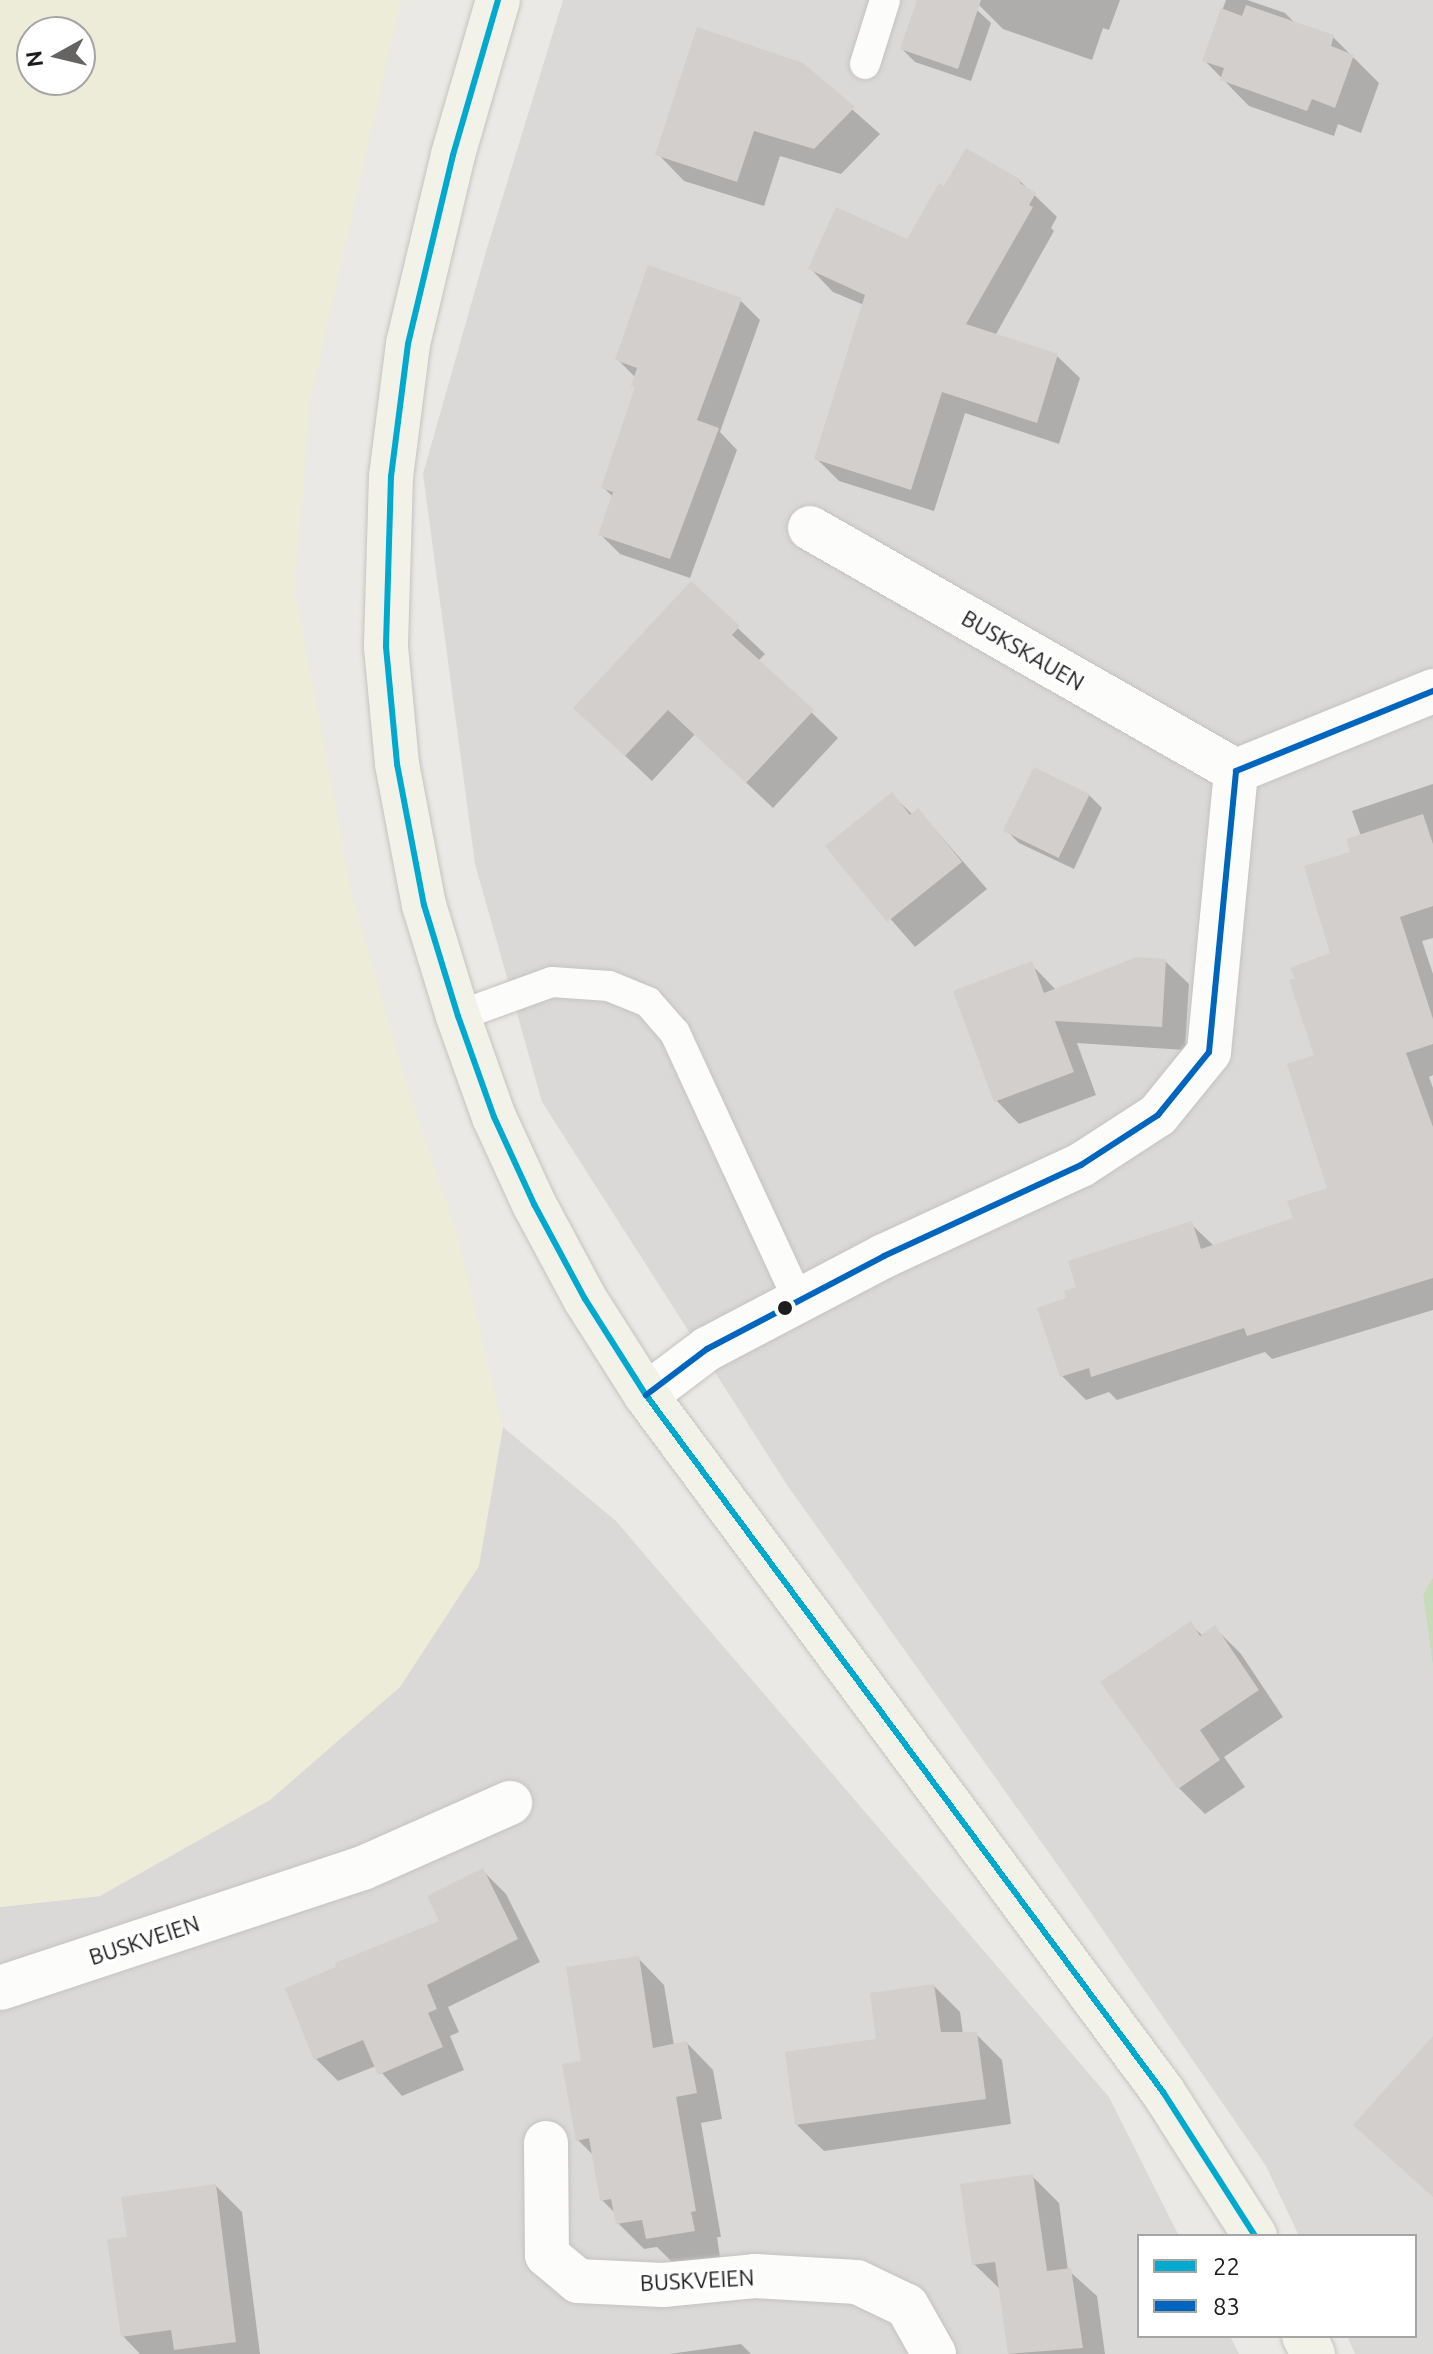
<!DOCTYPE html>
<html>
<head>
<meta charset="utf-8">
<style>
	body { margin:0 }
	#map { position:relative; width:1433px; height:2354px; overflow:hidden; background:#ebe9e5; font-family:Ubuntu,sans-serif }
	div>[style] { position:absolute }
	.residential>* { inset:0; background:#dad9d7 }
	.farmland>* { inset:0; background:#ececd8 }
	.forest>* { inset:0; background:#c6dbba }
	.shadow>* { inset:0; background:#0003 }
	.building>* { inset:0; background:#d2cfcc; transform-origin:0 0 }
	.roads { filter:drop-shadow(0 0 2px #c4c3c1) drop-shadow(0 0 2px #c4c3c1) }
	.service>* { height:30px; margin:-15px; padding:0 15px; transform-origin:15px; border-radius:15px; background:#fcfcfb }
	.minor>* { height:44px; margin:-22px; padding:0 22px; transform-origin:22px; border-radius:22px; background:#fcfcfb }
	.secondary>* { height:44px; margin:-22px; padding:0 22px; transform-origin:22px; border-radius:22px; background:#f3f2e9 }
	.bus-1>* { height:6px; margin:-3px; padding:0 3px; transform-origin:3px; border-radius:3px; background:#00a9ce }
	.bus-2>* { height:6px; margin:-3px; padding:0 3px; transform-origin:3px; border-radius:3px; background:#0065bd }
	.dots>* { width:22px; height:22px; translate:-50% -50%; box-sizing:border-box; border:4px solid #fff; border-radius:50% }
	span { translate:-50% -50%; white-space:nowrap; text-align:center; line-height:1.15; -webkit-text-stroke:7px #fff; paint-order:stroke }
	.street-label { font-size:22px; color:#1d1d1d }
	.legend { position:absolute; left:1137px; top:2234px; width:280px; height:104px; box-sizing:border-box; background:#fff; border:2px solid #a5a5a5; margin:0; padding:10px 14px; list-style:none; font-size:24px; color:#1d1d1d }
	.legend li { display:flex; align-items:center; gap:16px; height:40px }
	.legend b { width:40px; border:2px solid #a5a5a5 }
	.north { position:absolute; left:16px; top:16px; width:80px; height:80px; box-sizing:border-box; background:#fff; border:2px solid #a5a5a5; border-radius:50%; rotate:262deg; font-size:22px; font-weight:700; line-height:32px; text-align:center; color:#1d1d1d }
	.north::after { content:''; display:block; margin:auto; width:28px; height:36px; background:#656463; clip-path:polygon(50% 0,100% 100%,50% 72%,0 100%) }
</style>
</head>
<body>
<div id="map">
	<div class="residential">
		<i style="clip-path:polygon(563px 0,1433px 0,1433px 1577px,1423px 1595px,1433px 1668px,1433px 2354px,1355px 2354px,1347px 2336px,1415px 2336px,1415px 2236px,1299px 2236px,1266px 2166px,1064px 1874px,787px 1485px,542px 1102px,475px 864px,423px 474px,487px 248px)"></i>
		<i style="clip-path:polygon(503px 1427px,616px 1521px,1109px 2097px,1179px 2236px,1139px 2236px,1139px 2336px,1230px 2336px,1239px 2354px,0 2354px,0 1907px,100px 1896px,478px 1566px)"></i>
	</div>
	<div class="farmland">
		<i style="clip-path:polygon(evenodd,0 0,401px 0,310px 403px,295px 589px,353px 898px,410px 1094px,459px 1240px,503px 1427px,479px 1566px,400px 1687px,270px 1800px,100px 1896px,0 1907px,0 0,32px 32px,80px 32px,80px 80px,32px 80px,32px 32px)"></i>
	</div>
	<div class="forest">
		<i style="clip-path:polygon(1433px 1577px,1433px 1668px,1423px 1595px)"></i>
	</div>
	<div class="shadow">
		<i style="clip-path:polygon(919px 0,948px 0,977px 10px,991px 23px,971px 81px,915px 62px,902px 49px)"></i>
		<i style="clip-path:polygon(978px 0,1120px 0,1109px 30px,1103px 28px,1092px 60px,1003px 29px,977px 3px)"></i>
		<i style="clip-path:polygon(1226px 0,1247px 0,1285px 13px,1296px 24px,1333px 37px,1379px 83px,1361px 133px,1338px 124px,1334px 136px,1249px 106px,1204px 60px)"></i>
		<i style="clip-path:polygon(802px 65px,880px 134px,841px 174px,780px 156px,764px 206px,684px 181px,658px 154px)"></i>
		<i style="clip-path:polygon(1020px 181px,1057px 217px,1051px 228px,1054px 231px,995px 336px,1057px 356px,1080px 378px,1059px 444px,965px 413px,934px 511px,839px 481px,816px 458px,864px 305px,833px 292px,811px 269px,908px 242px,945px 189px)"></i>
		<i style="clip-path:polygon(740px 300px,760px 320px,720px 432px,737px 450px,690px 578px,620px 554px,600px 534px,613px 497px,603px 487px,637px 388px,636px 378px,618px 360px)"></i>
		<i style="clip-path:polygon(691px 584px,765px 654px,758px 661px,838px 738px,773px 808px,695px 734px,652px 781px,602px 734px)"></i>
		<i style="clip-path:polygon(1433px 784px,1433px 938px,1422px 941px,1433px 974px,1433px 1075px,1429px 1077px,1433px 1088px,1433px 1310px,1272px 1359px,1265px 1352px,1117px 1400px,1109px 1392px,1086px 1400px,1062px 1376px,1068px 1300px,1191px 1224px,1214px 1246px,1295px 1219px,1330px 1189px,1316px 1056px,1353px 853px,1361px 836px,1352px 811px)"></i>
		<i style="clip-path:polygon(892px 795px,913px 815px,918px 810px,987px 889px,915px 947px,827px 846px)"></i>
		<i style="clip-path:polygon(1089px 795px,1102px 808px,1074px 869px,1019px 843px,1006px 830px)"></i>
		<i style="clip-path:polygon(1165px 961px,1189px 984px,1185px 1050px,1077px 1043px,1096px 1095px,1019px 1124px,996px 1100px,1031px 964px,1056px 990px)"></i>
		<i style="clip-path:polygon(1190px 1624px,1203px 1636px,1215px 1628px,1241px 1654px,1283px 1717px,1224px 1757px,1245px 1787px,1205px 1814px,1179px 1788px)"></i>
		<i style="clip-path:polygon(483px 1871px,506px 1894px,540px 1962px,448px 2007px,459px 2032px,450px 2036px,464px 2070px,402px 2096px,376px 2066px,338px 2081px,316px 2059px,442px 1922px)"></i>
		<i style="clip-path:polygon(638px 1958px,664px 1985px,674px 2046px,687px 2043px,713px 2070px,722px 2119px,701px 2123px,721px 2237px,717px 2237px,720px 2257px,674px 2264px,657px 2247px,644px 2249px,618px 2223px,616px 2214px,602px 2200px,594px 2156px,578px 2140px,583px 2062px)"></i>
		<i style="clip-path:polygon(934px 1986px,960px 2012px,963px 2034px,976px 2034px,1002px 2060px,1011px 2124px,824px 2151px,797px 2125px)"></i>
		<i style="clip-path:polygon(1032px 2176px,1059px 2203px,1068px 2270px,1097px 2296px,1105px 2354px,1010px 2354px,1001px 2290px,974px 2264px)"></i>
		<i style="clip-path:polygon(216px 2186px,242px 2212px,260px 2354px,140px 2354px,123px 2336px,129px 2238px)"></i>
		<i style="clip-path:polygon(741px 2344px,751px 2354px,669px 2354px)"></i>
	</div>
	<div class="building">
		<i style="clip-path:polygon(917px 0,981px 0,958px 69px,900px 49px)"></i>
		<i style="clip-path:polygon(1246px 5px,1334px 35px,1331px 46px,1354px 55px,1335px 108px,1312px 99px,1307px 111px,1220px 80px,1224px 68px,1202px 61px,1221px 8px,1242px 16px)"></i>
		<i style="clip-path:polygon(697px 27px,803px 63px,855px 107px,814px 149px,754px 131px,737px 182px,655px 155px)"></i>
		<i style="clip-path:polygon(966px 148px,1021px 180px,1020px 183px,1036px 193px,1029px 205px,1033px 207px,966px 324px,1058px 354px,1037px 423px,942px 392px,911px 490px,814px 459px,865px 295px,808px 269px,836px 207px,907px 239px,939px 183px,944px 186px)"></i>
		<i style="clip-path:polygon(648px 265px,742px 298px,697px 420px,719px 428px,670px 559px,598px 535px,613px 492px,601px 488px,635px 387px,631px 386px,637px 368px,615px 360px)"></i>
		<i style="clip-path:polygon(691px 581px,740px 626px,732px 635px,814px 710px,746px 783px,668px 710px,625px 756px,573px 708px)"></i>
		<i style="left:1034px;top:767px;width:62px;height:71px;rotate:26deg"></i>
		<i style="clip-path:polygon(892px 792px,910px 815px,918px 808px,962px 862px,887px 922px,825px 846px)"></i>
		<i style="clip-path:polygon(1423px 814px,1433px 844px,1433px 906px,1400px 917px,1433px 1019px,1433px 1044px,1406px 1053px,1433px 1127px,1433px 1278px,1247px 1336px,1244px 1328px,1091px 1377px,1089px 1368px,1060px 1377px,1037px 1308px,1066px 1298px,1064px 1291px,1076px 1287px,1068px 1261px,1192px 1221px,1201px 1249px,1293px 1218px,1287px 1201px,1327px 1188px,1287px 1064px,1314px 1055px,1289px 980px,1295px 978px,1290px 968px,1330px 953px,1304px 866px,1350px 852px,1346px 839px)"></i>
		<i style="clip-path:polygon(1137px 957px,1166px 959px,1162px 1027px,1055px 1021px,1074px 1072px,994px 1102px,953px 991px,1032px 961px,1044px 993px)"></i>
		<i style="clip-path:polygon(1191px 1621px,1200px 1636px,1215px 1625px,1259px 1690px,1200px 1730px,1220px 1760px,1178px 1789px,1100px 1682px)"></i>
		<i style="clip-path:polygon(483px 1868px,518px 1939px,427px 1985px,437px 2009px,428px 2013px,443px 2047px,378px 2075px,363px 2040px,314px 2060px,285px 1988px,336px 1967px,335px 1963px,439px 1921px,427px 1896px)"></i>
		<i style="clip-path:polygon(639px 1956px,653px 2048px,687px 2041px,697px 2093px,676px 2097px,696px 2211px,691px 2212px,695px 2231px,646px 2239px,642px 2220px,616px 2224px,611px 2199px,600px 2201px,589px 2138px,576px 2141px,562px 2064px,581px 2061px,566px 1967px)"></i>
		<i style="clip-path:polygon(934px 1984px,941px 2032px,977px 2032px,986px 2099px,795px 2125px,785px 2052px,876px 2039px,870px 1993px)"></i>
		<i style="clip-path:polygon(1433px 2036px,1433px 2197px,1353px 2125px)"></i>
		<i style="clip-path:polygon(1033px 2174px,1047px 2271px,1071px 2268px,1083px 2348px,1008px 2354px,995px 2262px,972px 2265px,960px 2184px)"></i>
		<i style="clip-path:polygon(216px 2184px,236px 2342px,174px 2350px,171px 2330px,121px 2337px,107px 2239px,127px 2237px,121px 2197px)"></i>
	</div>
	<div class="roads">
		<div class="service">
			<i style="left:865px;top:64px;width:67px;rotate:-72.6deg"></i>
			<i style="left:458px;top:1016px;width:100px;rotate:-19.9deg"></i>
			<i style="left:552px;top:982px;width:57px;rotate:4deg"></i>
			<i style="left:609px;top:986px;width:42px;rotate:22.3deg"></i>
			<i style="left:648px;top:1002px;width:41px;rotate:48.9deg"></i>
			<i style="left:675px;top:1033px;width:298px;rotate:65.2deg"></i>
		</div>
		<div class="minor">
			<i style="left:810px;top:528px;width:490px;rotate:29.7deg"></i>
			<i style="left:646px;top:1395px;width:76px;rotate:-37deg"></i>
			<i style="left:707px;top:1349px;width:200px;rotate:-27.7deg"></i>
			<i style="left:884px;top:1256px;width:217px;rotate:-24.8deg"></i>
			<i style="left:1081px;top:1165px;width:92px;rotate:-33deg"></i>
			<i style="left:1158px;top:1115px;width:81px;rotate:-51deg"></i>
			<i style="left:1209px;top:1052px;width:282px;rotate:-84.5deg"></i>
			<i style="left:1236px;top:771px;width:213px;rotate:-22.1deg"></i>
			<i style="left:0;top:1988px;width:382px;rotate:-18.3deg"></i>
			<i style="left:363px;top:1868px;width:161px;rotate:-23.9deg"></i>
			<i style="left:546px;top:2143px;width:112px;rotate:89.5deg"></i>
			<i style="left:547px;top:2255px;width:40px;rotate:40deg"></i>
			<i style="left:578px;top:2281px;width:85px;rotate:2.7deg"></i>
			<i style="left:663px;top:2285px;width:92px;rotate:-5.6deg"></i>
			<i style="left:755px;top:2276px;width:102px;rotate:3.4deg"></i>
			<i style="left:857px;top:2282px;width:55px;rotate:25.6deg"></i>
			<i style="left:907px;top:2306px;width:55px;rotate:60.6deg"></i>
		</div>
		<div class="secondary">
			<i style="left:498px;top:0;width:161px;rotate:106.2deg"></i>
			<i style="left:453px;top:155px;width:194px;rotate:103.4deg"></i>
			<i style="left:408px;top:344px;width:133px;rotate:97.3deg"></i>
			<i style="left:391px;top:476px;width:171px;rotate:91.7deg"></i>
			<i style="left:386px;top:647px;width:118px;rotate:84.6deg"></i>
			<i style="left:397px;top:764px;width:144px;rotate:79.2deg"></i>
			<i style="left:424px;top:905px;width:116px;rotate:73deg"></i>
			<i style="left:458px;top:1016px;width:107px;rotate:70.4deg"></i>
			<i style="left:494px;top:1117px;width:96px;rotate:65.3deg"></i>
			<i style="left:534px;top:1204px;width:108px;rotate:61.8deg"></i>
			<i style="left:585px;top:1299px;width:114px;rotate:57.6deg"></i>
			<i style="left:646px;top:1395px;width:868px;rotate:53.43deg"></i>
			<i style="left:1163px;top:2092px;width:171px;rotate:57.4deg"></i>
			<i style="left:1304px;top:2336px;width:20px;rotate:63deg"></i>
		</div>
	</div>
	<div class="bus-1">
		<i style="left:498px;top:0;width:161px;rotate:106.2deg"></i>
		<i style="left:453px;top:155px;width:194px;rotate:103.4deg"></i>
		<i style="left:408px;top:344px;width:133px;rotate:97.3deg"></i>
		<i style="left:391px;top:476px;width:171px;rotate:91.7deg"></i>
		<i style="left:386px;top:647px;width:118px;rotate:84.6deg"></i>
		<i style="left:397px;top:764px;width:144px;rotate:79.2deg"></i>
		<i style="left:424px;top:905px;width:116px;rotate:73deg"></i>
		<i style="left:458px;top:1016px;width:107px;rotate:70.4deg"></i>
		<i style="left:494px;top:1117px;width:96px;rotate:65.3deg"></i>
		<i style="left:534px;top:1204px;width:108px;rotate:61.8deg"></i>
		<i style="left:585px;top:1299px;width:114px;rotate:57.6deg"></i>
		<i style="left:646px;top:1395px;width:868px;rotate:53.43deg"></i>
		<i style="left:1163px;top:2092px;width:171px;rotate:57.4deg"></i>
	</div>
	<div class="bus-2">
		<i style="left:646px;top:1395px;width:76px;rotate:-37deg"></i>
		<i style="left:707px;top:1349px;width:200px;rotate:-27.7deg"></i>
		<i style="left:884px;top:1256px;width:217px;rotate:-24.8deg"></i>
		<i style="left:1081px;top:1165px;width:92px;rotate:-33deg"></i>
		<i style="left:1158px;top:1115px;width:81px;rotate:-51deg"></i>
		<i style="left:1209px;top:1052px;width:282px;rotate:-84.5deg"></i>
		<i style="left:1236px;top:771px;width:213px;rotate:-22.1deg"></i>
	</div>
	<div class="dots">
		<i style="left:785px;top:1308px;background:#1d1d1d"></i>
	</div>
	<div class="street-label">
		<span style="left:1023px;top:650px;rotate:30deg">BUSKSKAUEN</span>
		<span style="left:144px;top:1940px;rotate:-18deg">BUSKVEIEN</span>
		<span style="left:697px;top:2280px;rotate:-3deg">BUSKVEIEN</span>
	</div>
	<ul class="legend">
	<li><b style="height:10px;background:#00a9ce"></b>22</li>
	<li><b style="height:10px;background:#0065bd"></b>83</li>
	</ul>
	<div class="north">N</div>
</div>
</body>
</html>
